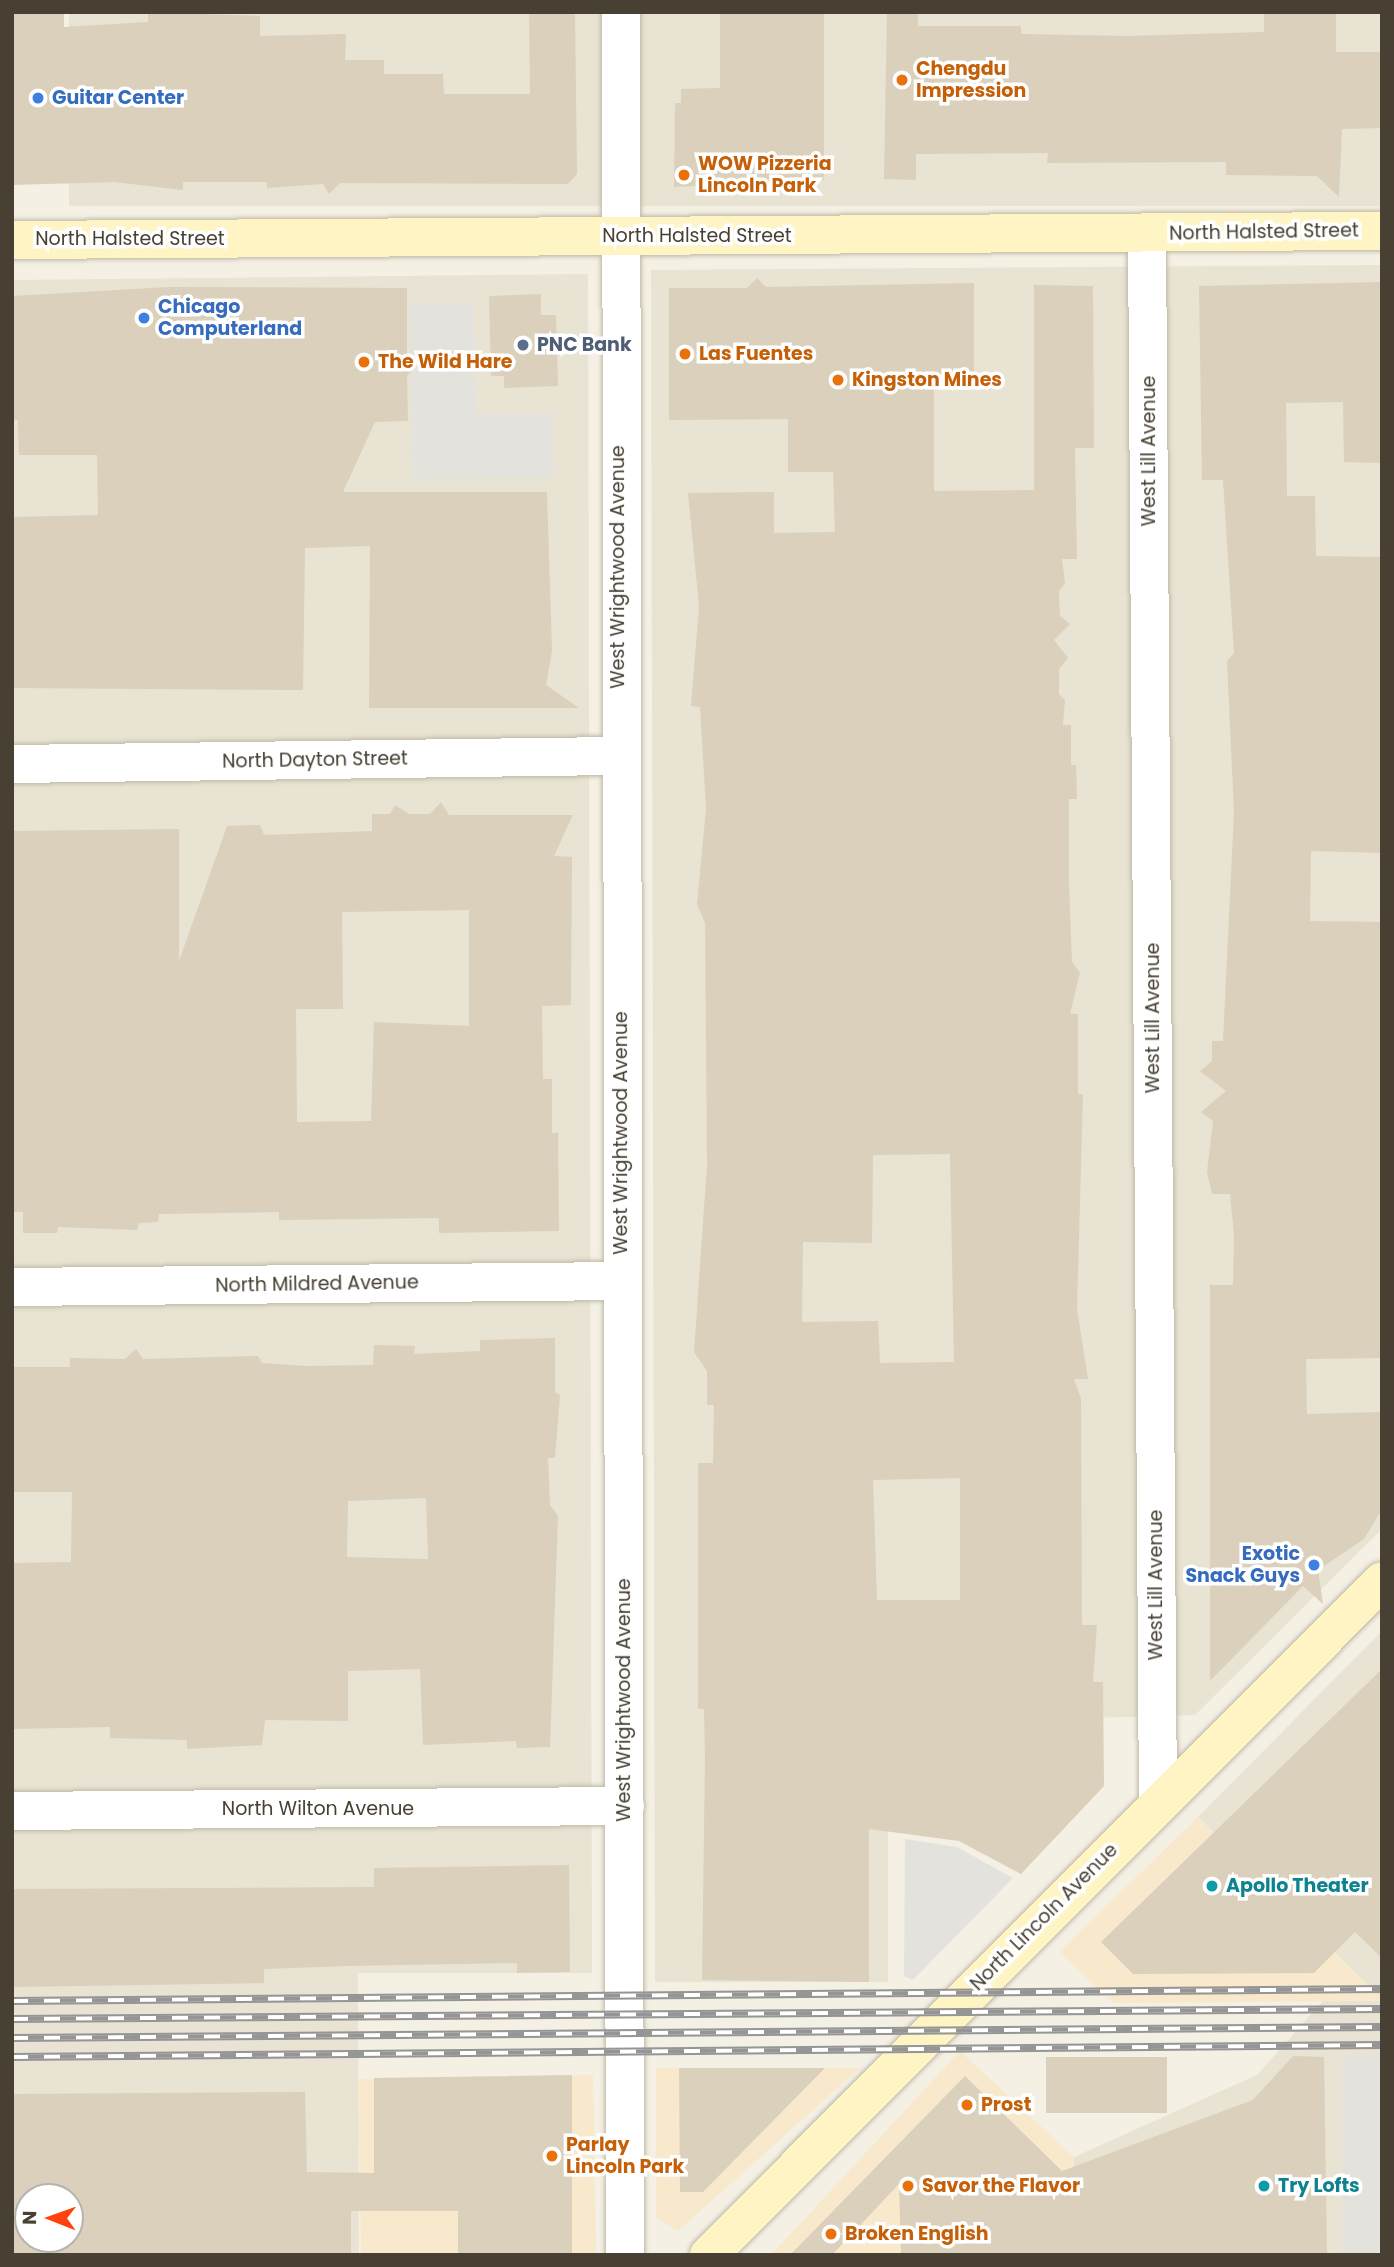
<!DOCTYPE html>
<html>
<head>
<meta charset="utf-8">
<style>
	body { margin:0 }
	#map { position:relative; width:1394px; height:2267px; overflow:hidden; background:#f4f0e4; font-family:Poppins,sans-serif }
	div>[style] { position:absolute }
	.residential>* { inset:0; background:#e8e3d2; transform-origin:0 0 }
	.commercial>* { inset:0; background:#f8e9cd; transform-origin:0 0 }
	.parking>* { inset:0; background:#e4e2dd; transform-origin:0 0 }
	.building>* { inset:0; background:#dad0bb; transform-origin:0 0 }
	.roads { filter:drop-shadow(0 0 2px #c0b9a6) drop-shadow(0 0 2px #c0b9a6) }
	.street>* { height:38px; margin:-19px; padding:0 19px; transform-origin:19px; border-radius:19px; background:#fff }
	.secondary>* { height:38px; margin:-19px; padding:0 19px; transform-origin:19px; border-radius:19px; background:#fff4c3 }
	.rail>* { height:8px; margin-top:-4px; transform-origin:0; background:repeating-linear-gradient(90deg,#fff 0 16px,#959595 0 32px); box-sizing:border-box; border-block:2px solid #959595 }
	.dots>* { width:19px; height:19px; translate:-50% -50%; box-sizing:border-box; border:4px solid #fff; border-radius:50% }
	span { translate:-50% -50%; white-space:nowrap; text-align:center; line-height:1.15; -webkit-text-stroke:7px #fff; paint-order:stroke }
	.food-label { font-size:19px; color:#c56008; font-weight:700 }
	.left { translate:0 -50%; text-align:left }
	.shop-label { font-size:19px; color:#366cbe; font-weight:700 }
	.right { translate:-100% -50%; text-align:right }
	.street-label { font-size:19px; color:#474033 }
	.service-label { font-size:19px; color:#4e5e75; font-weight:700 }
	.culture-label { font-size:19px; color:#0d838f; font-weight:700 }
	.frame { position:absolute; inset:0; border:14px solid #474033; pointer-events:none }
	.north { position:absolute; left:14px; top:2183px; width:70px; height:70px; box-sizing:border-box; background:#fff; border:2px solid #b5b3ad; border-radius:50%; rotate:271deg; font-size:19px; font-weight:700; line-height:28px; text-align:center; color:#474033 }
	.north::after { content:''; display:block; margin:auto; width:24px; height:32px; background:#ff4310; clip-path:polygon(50% 0,100% 100%,50% 72%,0 100%) }
</style>
</head>
<body>
<div id="map">
	<div class="residential">
		<i style="left:69px;top:12px;width:1313px;height:194px"></i>
		<i style="clip-path:polygon(1382px 265px,1382px 1529px,1195px 1715px,888px 1724px,888px 1982px,655px 1982px,651px 270px)"></i>
		<i style="clip-path:polygon(evenodd,588px 274px,592px 1973px,358px 1973px,359px 2255px,12px 2255px,12px 280px,588px 274px,28px 2197px,70px 2197px,70px 2239px,28px 2239px,28px 2197px)"></i>
		<i style="clip-path:polygon(1382px 1631px,1382px 1999px,1198px 1817px)"></i>
		<i style="clip-path:polygon(1323px 2001px,1382px 2001px,1382px 2255px,1075px 2255px,1074px 2157px,1257px 2075px)"></i>
	</div>
	<div class="commercial">
		<i style="clip-path:polygon(1198px 1817px,1382px 1999px,1382px 2001px,1114px 2003px,1059px 1952px)"></i>
		<i style="clip-path:polygon(960px 2051px,1074px 2157px,1075px 2255px,771px 2255px)"></i>
		<i style="clip-path:polygon(656px 2068px,860px 2068px,678px 2231px,656px 2217px)"></i>
		<i style="left:593px;top:2075px;width:180px;height:235px;rotate:89deg"></i>
	</div>
	<div class="parking">
		<i style="clip-path:polygon(410px 303px,474px 303px,476px 414px,554px 413px,554px 477px,412px 479px)"></i>
		<i style="clip-path:polygon(905px 1839px,957px 1847px,1013px 1878px,913px 1980px,904px 1976px)"></i>
		<i style="left:1342px;top:2056px;width:40px;height:199px"></i>
	</div>
	<div class="building">
		<i style="clip-path:polygon(12px 12px,64px 12px,64px 27px,148px 22px,148px 12px,260px 16px,260px 36px,346px 34px,345px 60px,384px 60px,384px 74px,443px 74px,444px 94px,530px 94px,529px 12px,575px 12px,577px 174px,568px 184px,340px 183px,329px 194px,323px 184px,267px 188px,267px 182px,183px 182px,183px 190px,114px 182px,12px 185px)"></i>
		<i style="clip-path:polygon(720px 12px,824px 12px,824px 180px,674px 187px,675px 103px,681px 103px,681px 89px,720px 88px)"></i>
		<i style="clip-path:polygon(887px 12px,918px 12px,918px 26px,1021px 26px,1021px 34px,1128px 36px,1264px 32px,1264px 12px,1336px 12px,1336px 52px,1382px 52px,1382px 128px,1342px 129px,1339px 197px,1317px 176px,1226px 175px,1226px 162px,1047px 163px,1048px 153px,916px 154px,916px 180px,884px 179px)"></i>
		<i style="clip-path:polygon(evenodd,757px 278px,766px 287px,974px 283px,974px 372px,959px 372px,960px 387px,934px 388px,934px 491px,1034px 490px,1034px 285px,1093px 286px,1094px 448px,1075px 448px,1077px 559px,1062px 559px,1065px 583px,1059px 591px,1060px 616px,1070px 624px,1054px 640px,1068px 658px,1059px 669px,1059px 694px,1065px 700px,1063px 725px,1071px 725px,1071px 765px,1076px 765px,1077px 799px,1069px 799px,1069px 883px,1072px 962px,1080px 973px,1070px 1014px,1078px 1014px,1078px 1094px,1083px 1094px,1077px 1309px,1088px 1379px,1074px 1379px,1081px 1399px,1082px 1625px,1097px 1625px,1093px 1682px,1103px 1682px,1104px 1786px,1021px 1874px,959px 1841px,869px 1829px,869px 1982px,702px 1980px,705px 1759px,704px 1709px,698px 1709px,698px 1463px,713px 1463px,714px 1405px,707px 1405px,707px 1371px,694px 1352px,707px 1165px,705px 923px,697px 904px,706px 809px,700px 707px,691px 706px,699px 606px,688px 493px,774px 492px,774px 533px,835px 532px,833px 472px,788px 472px,788px 419px,669px 420px,669px 288px,747px 288px,757px 278px,950px 1154px,954px 1362px,880px 1363px,878px 1321px,802px 1322px,803px 1242px,872px 1243px,873px 1155px,950px 1154px,757px 278px,960px 1478px,960px 1600px,877px 1600px,873px 1480px,960px 1478px)"></i>
		<i style="clip-path:polygon(1382px 282px,1382px 463px,1344px 462px,1343px 402px,1286px 403px,1287px 496px,1315px 496px,1316px 556px,1382px 557px,1382px 853px,1311px 851px,1310px 921px,1382px 922px,1382px 1358px,1306px 1359px,1307px 1414px,1382px 1412px,1382px 1509px,1364px 1539px,1318px 1570px,1323px 1604px,1303px 1586px,1210px 1681px,1210px 1285px,1233px 1285px,1234px 1235px,1230px 1194px,1212px 1194px,1207px 1172px,1213px 1121px,1201px 1112px,1226px 1091px,1200px 1071px,1212px 1061px,1212px 1041px,1223px 1041px,1234px 812px,1227px 661px,1234px 653px,1223px 480px,1202px 480px,1199px 286px)"></i>
		<i style="clip-path:polygon(169px 287px,407px 288px,407px 360px,417px 365px,407px 376px,408px 421px,375px 422px,343px 492px,547px 492px,552px 651px,546px 685px,579px 708px,369px 708px,370px 546px,305px 548px,303px 690px,12px 688px,12px 517px,98px 515px,97px 455px,19px 455px,18px 420px,12px 419px,12px 296px)"></i>
		<i style="clip-path:polygon(541px 294px,541px 315px,556px 315px,558px 386px,504px 388px,504px 376px,491px 376px,489px 296px)"></i>
		<i style="clip-path:polygon(evenodd,441px 802px,449px 815px,573px 815px,554px 856px,572px 857px,571px 1005px,542px 1006px,543px 1079px,552px 1079px,552px 1133px,558px 1133px,559px 1231px,439px 1233px,439px 1218px,279px 1220px,279px 1212px,159px 1214px,158px 1222px,139px 1223px,137px 1230px,58px 1227px,57px 1233px,23px 1233px,23px 1212px,12px 1212px,12px 831px,179px 829px,179px 961px,227px 826px,260px 825px,264px 835px,372px 831px,372px 814px,390px 814px,395px 805px,409px 814px,430px 814px,441px 802px,469px 910px,469px 1026px,374px 1022px,371px 1121px,297px 1122px,296px 1009px,343px 1009px,342px 912px,469px 910px)"></i>
		<i style="clip-path:polygon(evenodd,555px 1338px,555px 1392px,560px 1395px,555px 1458px,548px 1458px,550px 1505px,558px 1516px,550px 1747px,517px 1748px,516px 1741px,423px 1745px,420px 1669px,348px 1671px,348px 1721px,265px 1720px,262px 1745px,187px 1749px,187px 1740px,110px 1738px,110px 1727px,12px 1729px,12px 1563px,71px 1562px,72px 1492px,12px 1492px,12px 1367px,70px 1367px,70px 1358px,125px 1359px,136px 1349px,143px 1359px,258px 1356px,262px 1363px,306px 1366px,373px 1365px,374px 1345px,415px 1346px,414px 1354px,480px 1351px,480px 1340px,555px 1338px,426px 1498px,428px 1559px,347px 1557px,348px 1501px,426px 1498px)"></i>
		<i style="clip-path:polygon(1382px 1669px,1382px 1958px,1355px 1932px,1314px 1973px,1133px 1974px,1101px 1942px)"></i>
		<i style="clip-path:polygon(569px 1865px,570px 1972px,517px 1973px,517px 1963px,347px 1966px,264px 1969px,264px 1983px,12px 1987px,12px 1889px,374px 1887px,374px 1868px)"></i>
		<i style="clip-path:polygon(1293px 2056px,1324px 2057px,1327px 2255px,901px 2255px,899px 2184px,832px 2255px,790px 2255px,965px 2076px,1062px 2171px,1253px 2100px)"></i>
		<i style="left:1167px;top:2057px;width:56px;height:121px;rotate:90deg"></i>
		<i style="clip-path:polygon(679px 2068px,825px 2068px,703px 2192px,680px 2192px)"></i>
		<i style="clip-path:polygon(evenodd,572px 2075px,572px 2255px,458px 2255px,458px 2211px,351px 2211px,351px 2255px,12px 2255px,12px 2094px,305px 2092px,307px 2172px,374px 2173px,374px 2078px,572px 2075px,28px 2197px,70px 2197px,70px 2239px,28px 2239px,28px 2197px)"></i>
	</div>
	<div class="roads">
		<div class="street">
			<i style="left:621px;top:12px;width:2243px;rotate:89.9deg"></i>
			<i style="left:1147px;top:233px;width:1570px;rotate:89.6deg"></i>
			<i style="left:12px;top:764px;width:605px;rotate:-0.76deg"></i>
			<i style="left:12px;top:1287px;width:610px;rotate:-0.56deg"></i>
			<i style="left:12px;top:1811px;width:613px;rotate:-0.47deg"></i>
		</div>
		<div class="secondary">
			<i style="left:12px;top:240px;width:1370px;rotate:-0.38deg"></i>
			<i style="left:709px;top:2255px;width:952px;rotate:-45.04deg"></i>
		</div>
	</div>
	<div class="rail">
		<i style="left:12px;top:2001px;width:1370px;rotate:-0.5deg"></i>
		<i style="left:12px;top:2019px;width:1370px;rotate:-0.42deg"></i>
		<i style="left:12px;top:2038px;width:1370px;rotate:-0.46deg"></i>
		<i style="left:12px;top:2057px;width:1370px;rotate:-0.5deg"></i>
	</div>
	<div class="dots">
		<i style="left:902px;top:80px;background:#e8710a"></i>
		<i style="left:38px;top:98px;background:#3f7fe0"></i>
		<i style="left:684px;top:175px;background:#e8710a"></i>
		<i style="left:144px;top:318px;background:#3f7fe0"></i>
		<i style="left:523px;top:345px;background:#5c6f8a"></i>
		<i style="left:685px;top:354px;background:#e8710a"></i>
		<i style="left:364px;top:362px;background:#e8710a"></i>
		<i style="left:838px;top:380px;background:#e8710a"></i>
		<i style="left:1314px;top:1565px;background:#3f7fe0"></i>
		<i style="left:1212px;top:1886px;background:#0f9aa8"></i>
		<i style="left:967px;top:2105px;background:#e8710a"></i>
		<i style="left:552px;top:2156px;background:#e8710a"></i>
		<i style="left:908px;top:2186px;background:#e8710a"></i>
		<i style="left:1264px;top:2186px;background:#0f9aa8"></i>
		<i style="left:831px;top:2234px;background:#e8710a"></i>
	</div>
	<div class="food-label">
		<span class="left" style="left:916px;top:80px">Chengdu<br>Impression</span>
		<span class="left" style="left:698px;top:175px">WOW Pizzeria<br>Lincoln Park</span>
		<span class="left" style="left:699px;top:354px">Las Fuentes</span>
		<span class="left" style="left:378px;top:362px">The Wild Hare</span>
		<span class="left" style="left:852px;top:380px">Kingston Mines</span>
		<span class="left" style="left:981px;top:2105px">Prost</span>
		<span class="left" style="left:566px;top:2156px">Parlay<br>Lincoln Park</span>
		<span class="left" style="left:922px;top:2186px">Savor the Flavor</span>
		<span class="left" style="left:845px;top:2234px">Broken English</span>
	</div>
	<div class="shop-label">
		<span class="left" style="left:52px;top:98px">Guitar Center</span>
		<span class="left" style="left:158px;top:318px">Chicago<br>Computerland</span>
		<span class="right" style="left:1300px;top:1565px">Exotic<br>Snack Guys</span>
	</div>
	<div class="street-label">
		<span style="left:1264px;top:232px;rotate:-1deg">North Halsted Street</span>
		<span style="left:697px;top:236px">North Halsted Street</span>
		<span style="left:130px;top:239px">North Halsted Street</span>
		<span style="left:1149px;top:451px;rotate:-90deg">West Lill Avenue</span>
		<span style="left:618px;top:567px;rotate:-90deg">West Wrightwood Avenue</span>
		<span style="left:315px;top:760px;rotate:-1deg">North Dayton Street</span>
		<span style="left:1153px;top:1018px;rotate:-90deg">West Lill Avenue</span>
		<span style="left:621px;top:1133px;rotate:-90deg">West Wrightwood Avenue</span>
		<span style="left:317px;top:1284px;rotate:-1deg">North Mildred Avenue</span>
		<span style="left:1156px;top:1585px;rotate:-90deg">West Lill Avenue</span>
		<span style="left:624px;top:1700px;rotate:-90deg">West Wrightwood Avenue</span>
		<span style="left:318px;top:1809px">North Wilton Avenue</span>
		<span style="left:1044px;top:1917px;rotate:-45deg">North Lincoln Avenue</span>
	</div>
	<div class="service-label">
		<span class="left" style="left:537px;top:345px">PNC Bank</span>
	</div>
	<div class="culture-label">
		<span class="left" style="left:1226px;top:1886px">Apollo Theater</span>
		<span class="left" style="left:1278px;top:2186px">Try Lofts</span>
	</div>
	<div class="frame"></div>
	<div class="north">N</div>
</div>
</body>
</html>
